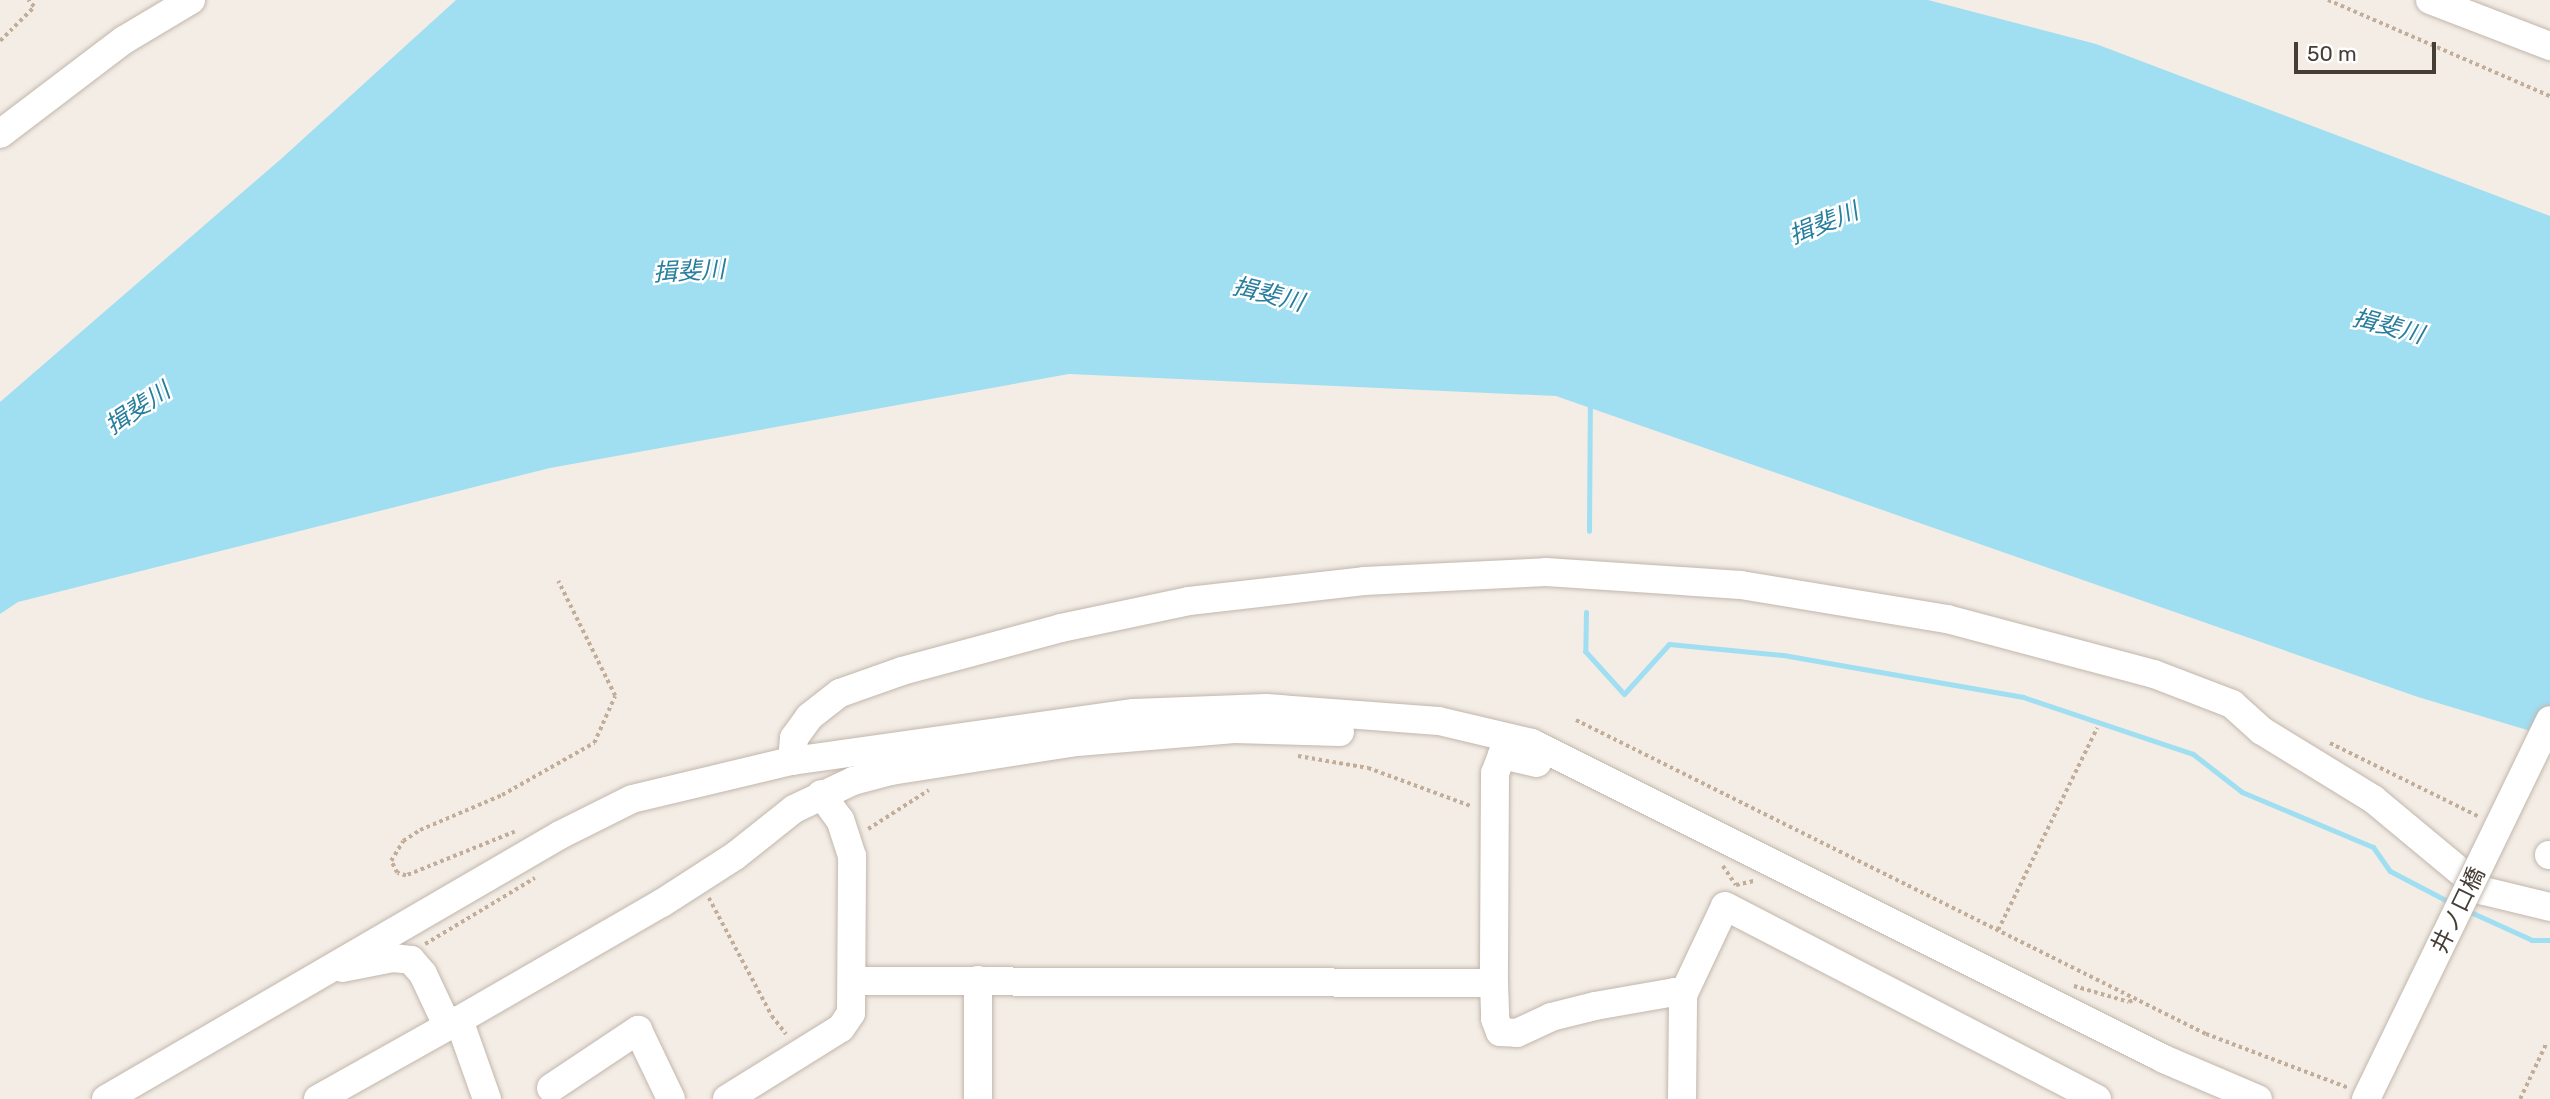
<!DOCTYPE html>
<html>
<head>
<meta charset="utf-8">
<style>
	body { margin:0 }
	#map { position:relative; width:2550px; height:1099px; overflow:hidden; background:#f3ede6; font-family:Rubik,"Noto Sans JP",sans-serif }
	div>[style] { position:absolute }
	.water>* { inset:0; background:#a0def2 }
	.stream>* { height:5px; margin:-2.5px; padding:0 2.5px; transform-origin:2.5px; border-radius:2.5px; background:#a0def2 }
	.path>* { height:3.5px; margin-top:-1.75px; transform-origin:0; background:repeating-linear-gradient(90deg,#c2ad99 0 3.5px,transparent 0 7px) }
	.roads { filter:drop-shadow(0 0 2px #c2b6ab) drop-shadow(0 0 2px #c2b6ab) }
	.minor>* { height:28px; margin:-14px; padding:0 14px; transform-origin:14px; border-radius:14px; background:#fff }
	.bridges { filter:drop-shadow(0 0 2px #c2b6ab) drop-shadow(0 0 2px #c2b6ab) }
	.minor-bridge>* { height:28px; margin:-14px; padding:0 14px; transform-origin:14px; border-radius:14px; background:#fff }
	span { translate:-50% -50%; white-space:nowrap; text-align:center; line-height:1.15; -webkit-text-stroke:5px #fff; paint-order:stroke }
	.street-label { font-size:23px; color:#463d35 }
	.water-label { font-size:24px; color:#277e9d; font-style:italic }
	.scale { position:absolute; left:2294px; top:42px; width:142px; height:32px; box-sizing:border-box; border:4px solid #463d35; border-top:0; padding-left:9px; font-size:21px; line-height:24px; white-space:nowrap; color:#463d35; -webkit-text-stroke:5px #fff; paint-order:stroke }
</style>
</head>
<body>
<div id="map">
	<div class="water">
		<i style="clip-path:polygon(456px 0,1928px 0,2096px 44px,2550px 216px,2550px 737px,2418px 697px,1556px 396px,1069px 374px,550px 468px,18px 602px,0 614px,0 402px,281px 159px)"></i>
	</div>
	<div class="stream">
		<i style="left:1589px;top:531px;width:130px;rotate:-89.6deg"></i>
		<i style="left:1586px;top:612px;width:39px;rotate:91deg"></i>
		<i style="left:1585px;top:651px;width:58px;rotate:47.8deg"></i>
		<i style="left:1624px;top:694px;width:67px;rotate:-48deg"></i>
		<i style="left:1669px;top:644px;width:115px;rotate:5.5deg"></i>
		<i style="left:1783px;top:655px;width:244px;rotate:9.9deg"></i>
		<i style="left:2023px;top:697px;width:179px;rotate:18.5deg"></i>
		<i style="left:2193px;top:754px;width:62px;rotate:37.8deg"></i>
		<i style="left:2242px;top:792px;width:142px;rotate:22.8deg"></i>
		<i style="left:2373px;top:847px;width:29px;rotate:55deg"></i>
		<i style="left:2390px;top:871px;width:69px;rotate:27.7deg"></i>
		<i style="left:2466px;top:910px;width:72px;rotate:24.4deg"></i>
		<i style="left:2532px;top:940px;width:18px"></i>
	</div>
	<div class="path">
		<i style="left:2328px;top:0;width:242px;rotate:23.4deg"></i>
		<i style="left:0;top:41px;width:48px;rotate:-45deg"></i>
		<i style="left:34px;top:7px;width:9px;rotate:-131deg"></i>
		<i style="left:1576px;top:720px;width:704px;rotate:26.49deg"></i>
		<i style="left:2206px;top:1034px;width:153px;rotate:20.7deg"></i>
		<i style="left:2330px;top:743px;width:167px;rotate:26.3deg"></i>
		<i style="left:1298px;top:756px;width:71px;rotate:9.7deg"></i>
		<i style="left:1368px;top:768px;width:110px;rotate:20.3deg"></i>
		<i style="left:868px;top:829px;width:72px;rotate:-32.6deg"></i>
		<i style="left:515px;top:832px;width:118px;rotate:158deg"></i>
		<i style="left:406px;top:876px;width:9px;rotate:-162deg"></i>
		<i style="left:397px;top:873px;width:13px;rotate:-117deg"></i>
		<i style="left:391px;top:861px;width:23px;rotate:-59deg"></i>
		<i style="left:403px;top:841px;width:20px;rotate:-33deg"></i>
		<i style="left:420px;top:830px;width:89px;rotate:-23.1deg"></i>
		<i style="left:502px;top:795px;width:106px;rotate:-29.5deg"></i>
		<i style="left:594px;top:743px;width:51px;rotate:-65.9deg"></i>
		<i style="left:615px;top:696px;width:128px;rotate:-116.4deg"></i>
		<i style="left:1723px;top:866px;width:23px;rotate:56deg"></i>
		<i style="left:1736px;top:885px;width:18px;rotate:-13deg"></i>
		<i style="left:709px;top:898px;width:134px;rotate:61.9deg"></i>
		<i style="left:772px;top:1016px;width:23px;rotate:52deg"></i>
		<i style="left:1998px;top:930px;width:225px;rotate:-63.9deg"></i>
		<i style="left:425px;top:944px;width:128px;rotate:-31deg"></i>
		<i style="left:2074px;top:986px;width:57px;rotate:16.2deg"></i>
		<i style="left:2129px;top:1002px;width:8px;rotate:-30deg"></i>
		<i style="left:2520px;top:1099px;width:61px;rotate:-64.7deg"></i>
	</div>
	<div class="roads">
		<div class="minor">
			<i style="left:2430px;top:0;width:129px;rotate:21deg"></i>
			<i style="left:0;top:134px;width:156px;rotate:-37.2deg"></i>
			<i style="left:124px;top:40px;width:78px;rotate:-30.8deg"></i>
			<i style="left:792px;top:761px;width:23px;rotate:-85deg"></i>
			<i style="left:794px;top:738px;width:26px;rotate:-54deg"></i>
			<i style="left:809px;top:717px;width:39px;rotate:-38deg"></i>
			<i style="left:840px;top:693px;width:66px;rotate:-19.5deg"></i>
			<i style="left:902px;top:671px;width:165px;rotate:-15.1deg"></i>
			<i style="left:1061px;top:628px;width:131px;rotate:-11.9deg"></i>
			<i style="left:1189px;top:601px;width:176px;rotate:-6.5deg"></i>
			<i style="left:1364px;top:581px;width:182px;rotate:-2.8deg"></i>
			<i style="left:1546px;top:572px;width:195px;rotate:3.8deg"></i>
			<i style="left:1741px;top:585px;width:209px;rotate:9.4deg"></i>
			<i style="left:1947px;top:619px;width:214px;rotate:14.9deg"></i>
			<i style="left:2154px;top:674px;width:84px;rotate:21deg"></i>
			<i style="left:2232px;top:704px;width:40px;rotate:42deg"></i>
			<i style="left:2262px;top:731px;width:130px;rotate:31.5deg"></i>
			<i style="left:2373px;top:799px;width:144px;rotate:39.7deg"></i>
			<i style="left:2484px;top:891px;width:68px;rotate:13.6deg"></i>
			<i style="left:1537px;top:763px;width:36px;rotate:-167deg"></i>
			<i style="left:1502px;top:755px;width:19px;rotate:111deg"></i>
			<i style="left:1495px;top:773px;width:210px;rotate:90.3deg"></i>
			<i style="left:1494px;top:983px;width:36px;rotate:88deg"></i>
			<i style="left:1495px;top:1019px;width:14px;rotate:69deg"></i>
			<i style="left:1500px;top:1032px;width:17px;rotate:3deg"></i>
			<i style="left:1517px;top:1033px;width:38px;rotate:-25deg"></i>
			<i style="left:1551px;top:1017px;width:45px;rotate:-14deg"></i>
			<i style="left:1595px;top:1006px;width:81px;rotate:-9.9deg"></i>
			<i style="left:1675px;top:992px;width:9px;rotate:21deg"></i>
			<i style="left:2549px;top:855px;width:1px"></i>
			<i style="left:342px;top:968px;width:52px;rotate:-11.1deg"></i>
			<i style="left:393px;top:958px;width:18px;rotate:6deg"></i>
			<i style="left:411px;top:960px;width:18px;rotate:49deg"></i>
			<i style="left:423px;top:974px;width:56px;rotate:64.8deg"></i>
			<i style="left:852px;top:981px;width:642px;rotate:0.18deg"></i>
			<i style="left:459px;top:1020px;width:234px;rotate:-30deg"></i>
			<i style="left:662px;top:903px;width:87px;rotate:-32.8deg"></i>
			<i style="left:735px;top:856px;width:75px;rotate:-38.5deg"></i>
			<i style="left:794px;top:809px;width:65px;rotate:-25.4deg"></i>
			<i style="left:853px;top:781px;width:39px;rotate:-15deg"></i>
			<i style="left:891px;top:771px;width:188px;rotate:-8.9deg"></i>
			<i style="left:1077px;top:742px;width:158px;rotate:-4.7deg"></i>
			<i style="left:1234px;top:729px;width:106px;rotate:1.6deg"></i>
			<i style="left:551px;top:1088px;width:105px;rotate:-33.7deg"></i>
			<i style="left:638px;top:1030px;width:76px;rotate:64.4deg"></i>
			<i style="left:106px;top:1099px;width:525px;rotate:-30.18deg"></i>
			<i style="left:560px;top:835px;width:80px;rotate:-26.6deg"></i>
			<i style="left:632px;top:799px;width:164px;rotate:-13.4deg"></i>
			<i style="left:792px;top:761px;width:345px;rotate:-8deg"></i>
			<i style="left:1134px;top:713px;width:132px;rotate:-2.2deg"></i>
			<i style="left:1266px;top:708px;width:173px;rotate:4.3deg"></i>
			<i style="left:1439px;top:721px;width:96px;rotate:13.3deg"></i>
			<i style="left:1532px;top:743px;width:707px;rotate:26.57deg"></i>
			<i style="left:2164px;top:1059px;width:102px;rotate:23.1deg"></i>
			<i style="left:318px;top:1099px;width:162px;rotate:-29.3deg"></i>
			<i style="left:459px;top:1020px;width:84px;rotate:70.5deg"></i>
			<i style="left:727px;top:1099px;width:134px;rotate:-31.9deg"></i>
			<i style="left:841px;top:1028px;width:18px;rotate:-56deg"></i>
			<i style="left:851px;top:1013px;width:157px;rotate:-89.6deg"></i>
			<i style="left:852px;top:856px;width:38px;rotate:-108deg"></i>
			<i style="left:840px;top:820px;width:32px;rotate:-126deg"></i>
			<i style="left:978px;top:1099px;width:119px;rotate:-90deg"></i>
			<i style="left:1682px;top:1099px;width:104px;rotate:-89.4deg"></i>
			<i style="left:1683px;top:995px;width:98px;rotate:-64.7deg"></i>
			<i style="left:1725px;top:906px;width:419px;rotate:27.4deg"></i>
		</div>
	</div>
	<div class="bridges">
		<div class="minor-bridge">
			<i style="left:2366px;top:1099px;width:421px;rotate:-64.1deg"></i>
		</div>
	</div>
	<div class="street-label">
		<span style="left:2458px;top:910px;rotate:-64deg">井ノ口橋</span>
	</div>
	<div class="water-label">
		<span style="left:1824px;top:224px;rotate:-22deg">揖斐川</span>
		<span style="left:689px;top:272px;rotate:-3deg">揖斐川</span>
		<span style="left:1268px;top:295px;rotate:14deg">揖斐川</span>
		<span style="left:2388px;top:327px;rotate:15deg">揖斐川</span>
		<span style="left:138px;top:409px;rotate:-34deg">揖斐川</span>
	</div>
	<div class="scale">50 m</div>
</div>
</body>
</html>
